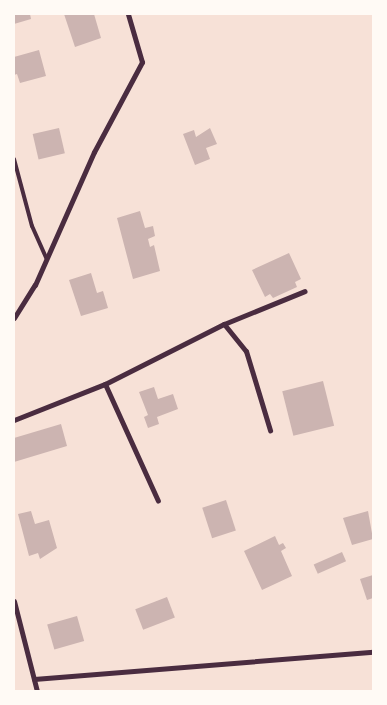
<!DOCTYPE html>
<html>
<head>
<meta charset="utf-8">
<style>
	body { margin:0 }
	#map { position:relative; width:387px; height:705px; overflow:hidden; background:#f7e1d7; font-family:Helvetica,sans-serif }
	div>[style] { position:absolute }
	.building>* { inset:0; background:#ccb4b1; transform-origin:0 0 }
	.service>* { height:4px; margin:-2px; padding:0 2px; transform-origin:2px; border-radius:2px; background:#4a2c40 }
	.minor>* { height:5px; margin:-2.5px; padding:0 2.5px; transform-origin:2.5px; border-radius:2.5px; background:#4a2c40 }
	span { translate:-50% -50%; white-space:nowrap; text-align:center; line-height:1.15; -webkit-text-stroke:5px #fffaf5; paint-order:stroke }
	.frame { position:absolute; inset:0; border:15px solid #fffaf5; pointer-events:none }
</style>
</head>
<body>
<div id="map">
	<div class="building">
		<i style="clip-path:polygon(14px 14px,30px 14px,31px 19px,14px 24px)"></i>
		<i style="clip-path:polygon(64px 14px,94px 14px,101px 38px,75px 47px)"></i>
		<i style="clip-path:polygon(39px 50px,46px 76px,20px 83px,17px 74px,14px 75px,14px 57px)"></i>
		<i style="left:59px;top:128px;width:26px;height:27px;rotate:77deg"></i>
		<i style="clip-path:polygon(210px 128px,217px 144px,206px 148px,210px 159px,195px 165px,183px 134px,194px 130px,196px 137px)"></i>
		<i style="clip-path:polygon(140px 211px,145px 228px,153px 226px,155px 236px,148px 239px,150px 247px,154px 245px,160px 271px,133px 279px,117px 218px)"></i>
		<i style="clip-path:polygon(289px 253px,301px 279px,295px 282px,297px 287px,273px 298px,270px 294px,265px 297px,252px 270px)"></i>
		<i style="clip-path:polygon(91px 273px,97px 293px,103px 291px,108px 308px,81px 316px,69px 280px)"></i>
		<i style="left:323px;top:381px;width:46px;height:42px;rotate:76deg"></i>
		<i style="clip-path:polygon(154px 387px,158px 399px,173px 394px,178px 409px,157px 417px,159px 424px,148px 428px,144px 417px,148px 415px,139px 392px)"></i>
		<i style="clip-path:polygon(61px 424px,67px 446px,14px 462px,14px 438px)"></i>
		<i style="left:226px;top:500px;width:32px;height:25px;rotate:72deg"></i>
		<i style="clip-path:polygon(31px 511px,35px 524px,49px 520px,57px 548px,40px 559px,38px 553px,29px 556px,18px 514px)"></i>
		<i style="clip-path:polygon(368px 511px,373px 539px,352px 545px,343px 518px)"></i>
		<i style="clip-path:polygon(275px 536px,279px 545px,283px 543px,286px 548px,281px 551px,292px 576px,262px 590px,244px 551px)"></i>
		<i style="left:342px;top:552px;width:10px;height:31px;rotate:66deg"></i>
		<i style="clip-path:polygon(373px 575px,373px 598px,367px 600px,360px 579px)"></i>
		<i style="left:167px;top:597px;width:22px;height:34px;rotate:69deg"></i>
		<i style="left:77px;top:616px;width:26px;height:31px;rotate:74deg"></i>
	</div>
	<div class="service">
		<i style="left:14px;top:159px;width:69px;rotate:75deg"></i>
		<i style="left:32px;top:226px;width:35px;rotate:66deg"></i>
	</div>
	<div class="minor">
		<i style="left:14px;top:318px;width:39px;rotate:-58deg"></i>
		<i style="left:35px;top:285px;width:145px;rotate:-66.1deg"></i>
		<i style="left:94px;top:152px;width:102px;rotate:-61.9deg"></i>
		<i style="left:142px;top:62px;width:50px;rotate:-106.3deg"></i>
		<i style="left:224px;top:324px;width:35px;rotate:51deg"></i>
		<i style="left:246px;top:351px;width:83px;rotate:73.1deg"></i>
		<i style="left:105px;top:384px;width:133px;rotate:-26.8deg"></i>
		<i style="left:224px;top:324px;width:87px;rotate:-22.2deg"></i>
		<i style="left:14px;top:420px;width:98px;rotate:-21.6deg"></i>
		<i style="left:105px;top:384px;width:128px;rotate:65.6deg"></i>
		<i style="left:14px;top:601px;width:93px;rotate:75.7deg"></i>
		<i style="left:34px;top:679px;width:340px;rotate:-4.6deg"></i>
	</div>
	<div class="frame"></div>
</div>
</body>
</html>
